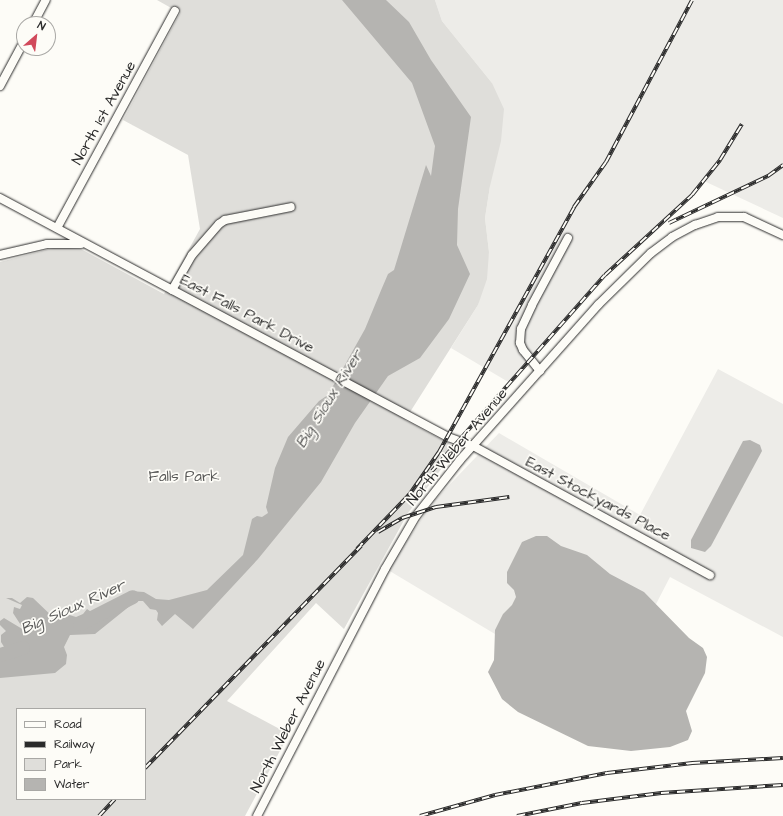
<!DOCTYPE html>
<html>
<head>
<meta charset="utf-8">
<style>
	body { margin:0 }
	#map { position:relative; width:783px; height:816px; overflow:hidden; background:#fdfcf7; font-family:"Architects Daughter",sans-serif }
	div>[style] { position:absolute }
	.built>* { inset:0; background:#edece8 }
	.green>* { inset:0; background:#dfdeda }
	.water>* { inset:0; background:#b5b4b1 }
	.river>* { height:14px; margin:-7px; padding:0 7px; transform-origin:7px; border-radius:7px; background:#b5b4b1 }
	.roads { filter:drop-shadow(0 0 1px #2b2b2b) drop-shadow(0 0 1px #2b2b2b) }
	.minor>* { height:8px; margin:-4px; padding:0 4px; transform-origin:4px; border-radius:4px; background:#fdfcf7 }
	.rail>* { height:4px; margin-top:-2px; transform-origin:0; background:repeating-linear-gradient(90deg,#fdfcf7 0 8px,#2b2b2b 0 16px); box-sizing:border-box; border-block:1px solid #2b2b2b }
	span { translate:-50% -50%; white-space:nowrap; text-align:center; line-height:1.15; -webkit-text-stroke:3.5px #fdfcf7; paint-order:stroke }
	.street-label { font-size:15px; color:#2b2b2b }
	.park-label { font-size:15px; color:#585857 }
	.water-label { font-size:16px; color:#5b5b5a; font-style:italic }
	.legend { position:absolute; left:16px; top:708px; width:130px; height:92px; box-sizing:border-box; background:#fdfcf7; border:1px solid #a9a8a5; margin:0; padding:5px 7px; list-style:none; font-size:12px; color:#2b2b2b }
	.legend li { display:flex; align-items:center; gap:8px; height:20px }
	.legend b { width:20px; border:1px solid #a9a8a5 }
	.north { position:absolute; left:16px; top:16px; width:40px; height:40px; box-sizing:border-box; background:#fdfcf7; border:1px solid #a9a8a5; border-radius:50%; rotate:28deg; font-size:11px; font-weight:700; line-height:16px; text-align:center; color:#2b2b2b }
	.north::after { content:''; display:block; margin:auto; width:14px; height:18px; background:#d1495b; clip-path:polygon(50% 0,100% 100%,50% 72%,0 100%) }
</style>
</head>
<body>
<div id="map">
	<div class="built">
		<i style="clip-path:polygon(435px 0,783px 0,783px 218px,704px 181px,666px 221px,605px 275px,510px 383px,451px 348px,478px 305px,489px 252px,485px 218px,490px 186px,492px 83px,442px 21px)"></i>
		<i style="clip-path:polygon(718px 369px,783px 404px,783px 637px,670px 577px,654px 608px,550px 667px,388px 570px,432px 503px,499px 433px,640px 515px)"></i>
	</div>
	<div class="green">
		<i style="clip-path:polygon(evenodd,157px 0,435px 0,442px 21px,492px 83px,504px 109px,501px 141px,490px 186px,485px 218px,489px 252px,487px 279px,478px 305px,405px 420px,452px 445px,451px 456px,408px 513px,344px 629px,316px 603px,227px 701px,289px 734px,245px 816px,0 816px,0 262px,57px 247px,81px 249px,164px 294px,200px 229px,188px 155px,123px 120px,180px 13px,157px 0,17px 709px,145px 709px,145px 799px,17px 799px,17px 709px)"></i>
	</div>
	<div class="water">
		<i style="clip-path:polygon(342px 0,386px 0,409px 22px,431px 60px,471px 117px,458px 209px,457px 245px,470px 274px,449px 319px,420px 358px,388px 376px,355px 423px,321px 482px,258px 559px,193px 629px,175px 614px,162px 626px,157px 620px,158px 613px,156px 610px,150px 609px,143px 601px,136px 601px,95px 634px,70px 635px,64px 647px,67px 655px,66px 664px,55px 673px,0 678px,0 659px,6px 650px,1px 642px,1px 635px,6px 631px,0 625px,0 621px,4px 618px,24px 630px,13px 613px,14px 607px,20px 609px,22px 605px,6px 598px,12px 598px,20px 603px,27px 597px,33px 598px,56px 620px,58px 618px,55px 618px,63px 613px,76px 617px,83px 614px,87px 609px,97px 616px,106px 615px,117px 604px,128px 597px,129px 591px,144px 592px,156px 599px,169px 600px,207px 590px,243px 555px,252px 519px,257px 516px,262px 517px,268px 513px,266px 507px,275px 468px,288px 437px,319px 401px,328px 395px,365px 329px,382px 288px,388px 274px,394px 270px,426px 165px,431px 176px,435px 146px,412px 83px)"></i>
		<i style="clip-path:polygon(750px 440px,760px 445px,762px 451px,711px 546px,705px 552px,691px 548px,691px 540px,743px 441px)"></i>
		<i style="clip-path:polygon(536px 536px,547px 536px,561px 546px,587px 555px,610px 574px,644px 592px,689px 638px,703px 648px,707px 657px,705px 673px,686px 711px,692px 731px,688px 740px,670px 747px,631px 751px,588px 746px,518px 712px,502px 699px,488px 672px,494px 660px,495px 630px,503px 614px,512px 605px,516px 597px,514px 590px,507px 583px,507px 572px,522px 542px)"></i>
	</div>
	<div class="river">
		<i style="left:80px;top:624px;width:59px;rotate:-27deg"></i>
		<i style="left:0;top:655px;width:24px;rotate:-17deg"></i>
	</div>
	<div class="roads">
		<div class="minor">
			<i style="left:33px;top:24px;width:27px;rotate:-62deg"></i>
			<i style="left:0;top:86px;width:51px;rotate:-61.9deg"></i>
			<i style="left:0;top:198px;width:508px;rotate:28.08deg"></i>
			<i style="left:448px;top:437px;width:27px;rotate:20deg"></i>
			<i style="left:473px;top:446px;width:270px;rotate:28.6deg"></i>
			<i style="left:57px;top:228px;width:247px;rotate:-61.5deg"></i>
			<i style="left:0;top:255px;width:48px;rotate:-13.2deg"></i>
			<i style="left:47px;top:244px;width:34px"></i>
			<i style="left:172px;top:290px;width:40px;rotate:-60.3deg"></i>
			<i style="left:192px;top:255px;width:41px;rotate:-48.9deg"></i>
			<i style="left:219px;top:224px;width:7px;rotate:-34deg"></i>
			<i style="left:225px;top:220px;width:67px;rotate:-11.1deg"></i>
			<i style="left:540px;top:371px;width:27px;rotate:-129deg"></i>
			<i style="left:523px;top:350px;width:8px;rotate:-113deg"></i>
			<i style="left:520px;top:343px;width:14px;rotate:-86deg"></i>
			<i style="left:521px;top:329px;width:26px;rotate:-65deg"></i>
			<i style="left:532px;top:305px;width:76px;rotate:-61.8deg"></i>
			<i style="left:257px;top:816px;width:278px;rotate:-62.6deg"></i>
			<i style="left:385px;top:569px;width:61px;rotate:-59.7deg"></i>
			<i style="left:416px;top:516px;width:71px;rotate:-51.8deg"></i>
			<i style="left:460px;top:460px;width:208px;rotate:-48.3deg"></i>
			<i style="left:598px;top:305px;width:74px;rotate:-44.5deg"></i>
			<i style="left:651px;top:253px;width:26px;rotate:-37deg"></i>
			<i style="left:672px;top:237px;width:26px;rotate:-28deg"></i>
			<i style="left:695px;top:225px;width:24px;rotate:-19deg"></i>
			<i style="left:718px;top:217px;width:26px"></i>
			<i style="left:744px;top:217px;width:43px;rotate:24.8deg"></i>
		</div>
	</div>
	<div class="rail">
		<i style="left:669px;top:223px;width:110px;rotate:-25.4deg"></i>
		<i style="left:768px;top:176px;width:19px;rotate:-36deg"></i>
		<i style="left:432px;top:471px;width:261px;rotate:-48.6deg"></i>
		<i style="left:605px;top:275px;width:118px;rotate:-42.6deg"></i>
		<i style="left:692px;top:195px;width:45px;rotate:-51.3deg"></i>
		<i style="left:720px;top:160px;width:42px;rotate:-58.6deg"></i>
		<i style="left:407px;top:498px;width:56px;rotate:-55.2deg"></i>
		<i style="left:439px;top:452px;width:280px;rotate:-61.1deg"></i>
		<i style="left:574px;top:207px;width:55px;rotate:-54.6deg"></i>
		<i style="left:606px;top:162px;width:183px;rotate:-62deg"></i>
		<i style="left:378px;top:532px;width:28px;rotate:-30deg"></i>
		<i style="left:402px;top:518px;width:36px;rotate:-18deg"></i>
		<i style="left:436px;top:507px;width:74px;rotate:-7.8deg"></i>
		<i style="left:357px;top:549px;width:76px;rotate:-46.1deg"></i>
		<i style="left:145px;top:768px;width:310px;rotate:-45.8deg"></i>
		<i style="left:99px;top:816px;width:23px;rotate:-47deg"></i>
		<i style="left:420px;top:816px;width:78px;rotate:-15.6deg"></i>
		<i style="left:495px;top:795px;width:114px;rotate:-11.1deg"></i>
		<i style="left:607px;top:773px;width:86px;rotate:-6.7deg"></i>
		<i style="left:692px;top:763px;width:91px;rotate:-3.1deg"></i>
		<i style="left:517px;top:816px;width:66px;rotate:-11.3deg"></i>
		<i style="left:582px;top:803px;width:80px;rotate:-7.2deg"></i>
		<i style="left:661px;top:793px;width:122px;rotate:-3.8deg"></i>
	</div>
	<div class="street-label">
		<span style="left:104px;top:113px;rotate:-61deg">North 1st Avenue</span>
		<span style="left:247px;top:314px;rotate:28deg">East Falls Park Drive</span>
		<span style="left:457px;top:447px;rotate:-50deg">North Weber Avenue</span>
		<span style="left:598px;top:499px;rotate:28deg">East Stockyards Place</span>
		<span style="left:288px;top:726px;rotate:-63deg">North Weber Avenue</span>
	</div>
	<div class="park-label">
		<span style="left:184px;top:477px">Falls Park</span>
	</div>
	<div class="water-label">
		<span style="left:329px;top:399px;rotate:-58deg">Big Sioux River</span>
		<span style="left:73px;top:607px;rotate:-24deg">Big Sioux River</span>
	</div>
	<ul class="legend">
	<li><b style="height:5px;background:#fdfcf7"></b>Road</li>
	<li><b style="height:5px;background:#2b2b2b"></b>Railway</li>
	<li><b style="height:11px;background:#dfdeda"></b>Park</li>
	<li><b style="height:11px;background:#b5b4b1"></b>Water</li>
	</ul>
	<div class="north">N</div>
</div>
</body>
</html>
